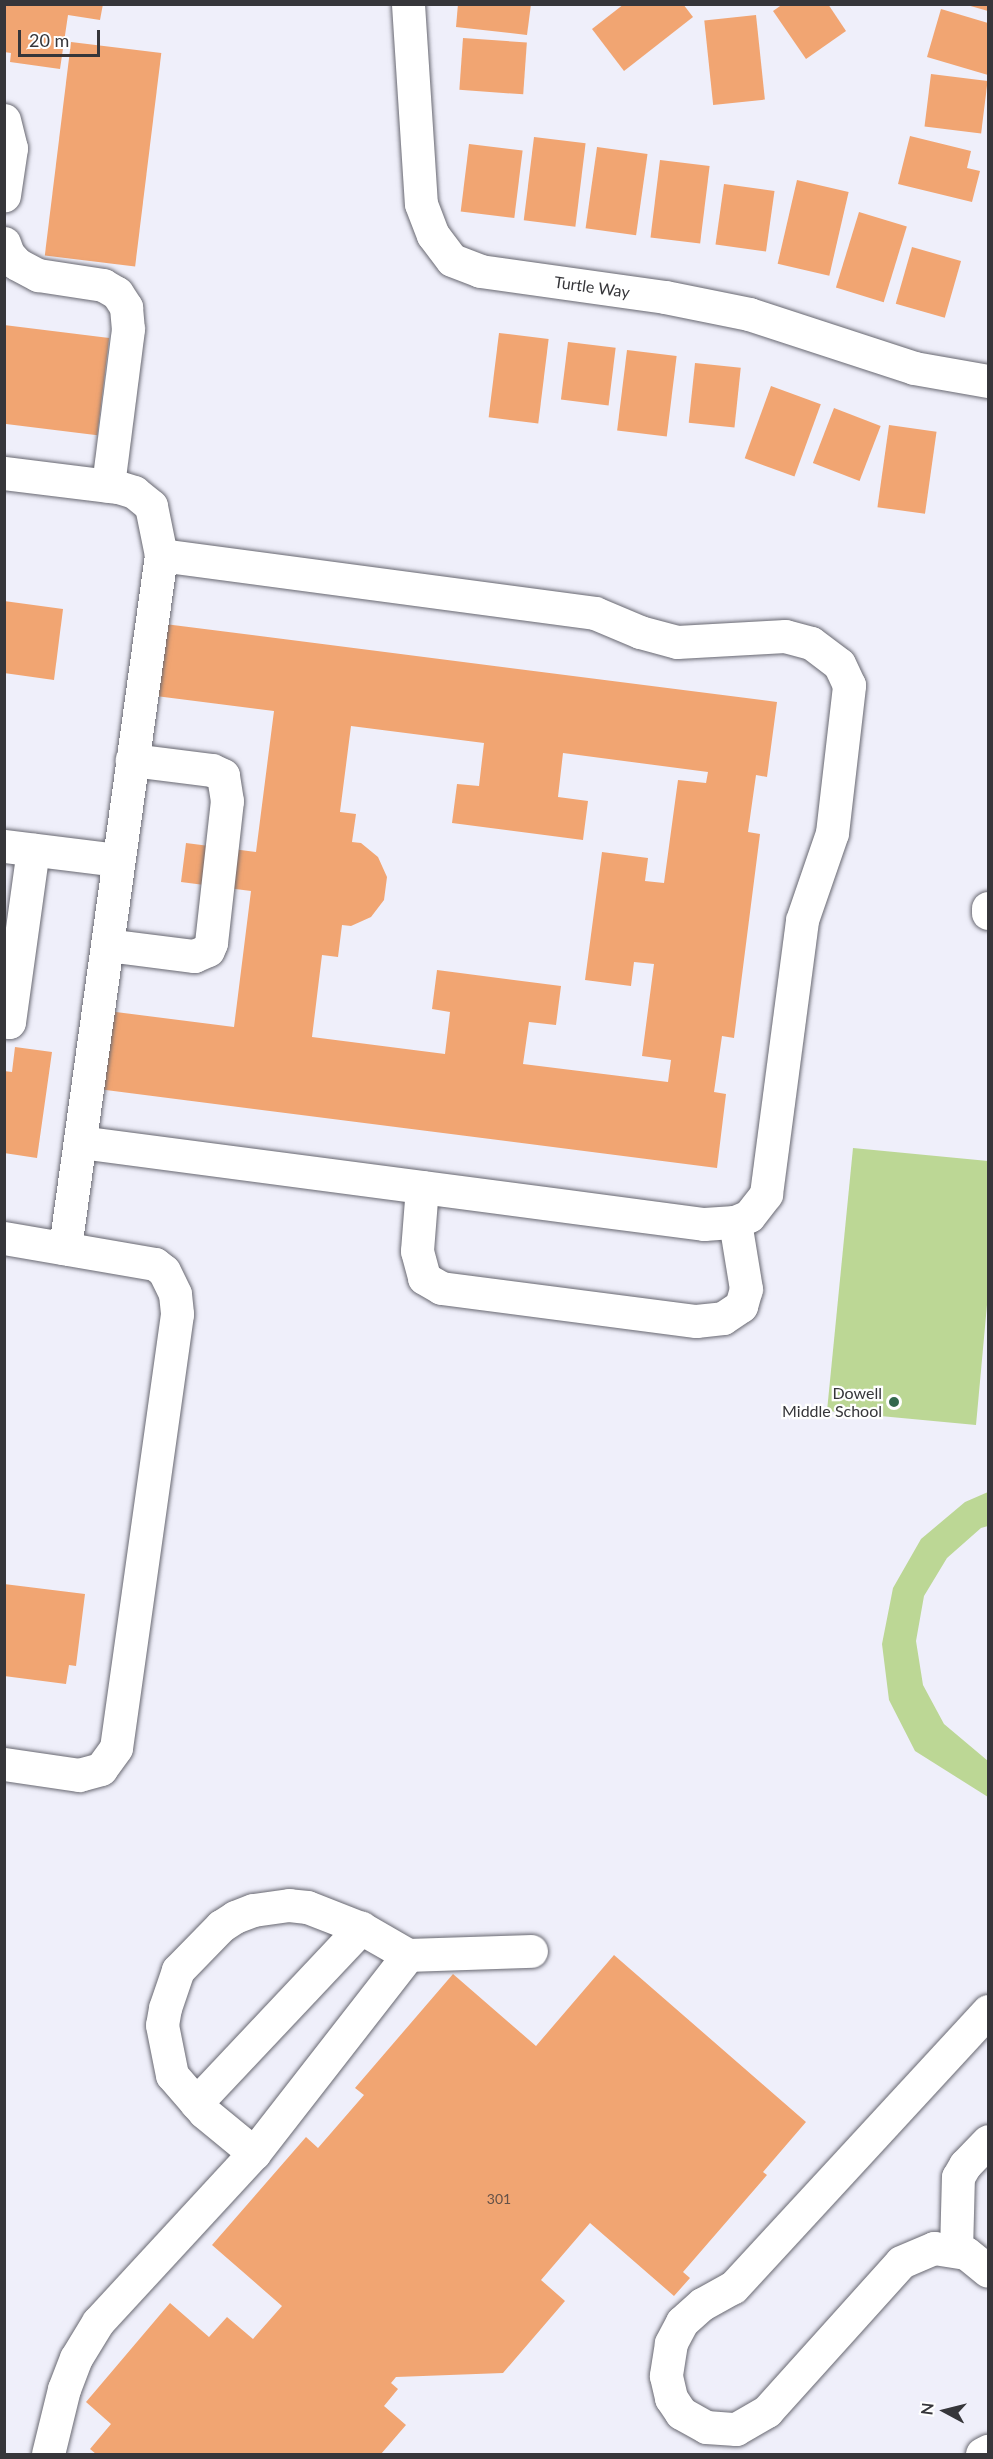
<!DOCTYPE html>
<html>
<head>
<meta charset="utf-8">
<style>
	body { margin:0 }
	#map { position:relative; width:993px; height:2459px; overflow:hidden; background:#efeffa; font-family:Lato,sans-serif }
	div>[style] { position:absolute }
	.green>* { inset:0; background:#bcd795 }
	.building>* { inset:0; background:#f1a572; transform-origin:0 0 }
	.roads { filter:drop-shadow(0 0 2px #686871) drop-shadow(0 0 2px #686871) }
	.minor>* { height:33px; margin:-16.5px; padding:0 16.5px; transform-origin:16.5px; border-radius:16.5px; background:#fff }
	.major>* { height:33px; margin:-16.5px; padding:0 16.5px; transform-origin:16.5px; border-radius:16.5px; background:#fff }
	.dots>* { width:16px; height:16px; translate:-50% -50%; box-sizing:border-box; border:3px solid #fff; border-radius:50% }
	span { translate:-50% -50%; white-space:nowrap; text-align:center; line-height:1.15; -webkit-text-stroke:4.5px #fff; paint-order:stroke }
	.number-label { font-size:14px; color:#655248 }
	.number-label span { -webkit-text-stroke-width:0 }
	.street-label { font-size:16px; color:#36363a }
	.poi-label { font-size:16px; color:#36363a }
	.right { translate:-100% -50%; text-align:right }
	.frame { position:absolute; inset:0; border:6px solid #36363a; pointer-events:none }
	.north { position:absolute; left:915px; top:2381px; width:60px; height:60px; -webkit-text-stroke:4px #fff; paint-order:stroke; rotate:277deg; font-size:16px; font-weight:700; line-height:24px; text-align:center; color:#36363a }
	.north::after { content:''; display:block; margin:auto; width:21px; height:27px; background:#36363a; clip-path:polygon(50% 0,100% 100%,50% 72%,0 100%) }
	.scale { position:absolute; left:18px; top:30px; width:82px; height:27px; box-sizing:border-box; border:3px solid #36363a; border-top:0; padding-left:8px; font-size:18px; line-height:21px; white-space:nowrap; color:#36363a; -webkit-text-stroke:4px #fff; paint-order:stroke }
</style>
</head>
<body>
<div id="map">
	<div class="green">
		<i style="clip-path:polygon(853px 1148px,988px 1161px,988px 1294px,976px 1425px,827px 1411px)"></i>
		<i style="clip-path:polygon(988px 1492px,988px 1526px,981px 1528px,947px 1558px,924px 1596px,916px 1641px,923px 1685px,944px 1724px,988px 1761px,988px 1797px,915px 1751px,889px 1700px,882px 1644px,893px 1588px,921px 1539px,965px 1502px)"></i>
	</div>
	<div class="building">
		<i style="clip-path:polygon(4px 4px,103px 4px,100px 20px,68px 15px,60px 69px,10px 62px,11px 53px,4px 52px)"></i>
		<i style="clip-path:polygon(458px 4px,531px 4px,527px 35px,456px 27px)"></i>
		<i style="clip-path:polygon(624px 4px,683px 4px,693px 17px,624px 71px,592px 29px)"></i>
		<i style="clip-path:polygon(783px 4px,828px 4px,846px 31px,806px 59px,773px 11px)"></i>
		<i style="clip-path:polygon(967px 4px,988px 4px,988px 11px,967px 5px)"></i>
		<i style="clip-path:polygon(941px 9px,988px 23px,988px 75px,927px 57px)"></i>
		<i style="left:756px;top:15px;width:85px;height:52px;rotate:84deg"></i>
		<i style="left:463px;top:38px;width:64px;height:52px;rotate:4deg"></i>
		<i style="left:71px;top:42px;width:91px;height:215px;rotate:7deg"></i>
		<i style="left:931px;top:74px;width:57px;height:53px;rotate:7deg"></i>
		<i style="clip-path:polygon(910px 136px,971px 151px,967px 168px,980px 171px,972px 202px,898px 184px)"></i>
		<i style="left:534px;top:137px;width:52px;height:84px;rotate:7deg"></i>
		<i style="left:469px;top:144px;width:54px;height:68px;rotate:7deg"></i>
		<i style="left:597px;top:147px;width:51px;height:82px;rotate:8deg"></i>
		<i style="left:660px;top:160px;width:50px;height:78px;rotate:7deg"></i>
		<i style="left:797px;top:180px;width:53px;height:86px;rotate:13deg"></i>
		<i style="left:724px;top:184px;width:51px;height:61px;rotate:8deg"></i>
		<i style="left:859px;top:212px;width:50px;height:79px;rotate:17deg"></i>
		<i style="left:912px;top:247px;width:51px;height:59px;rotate:16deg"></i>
		<i style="left:4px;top:325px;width:106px;height:98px;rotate:7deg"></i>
		<i style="left:499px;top:333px;width:50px;height:85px;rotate:7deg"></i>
		<i style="left:568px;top:342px;width:48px;height:58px;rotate:7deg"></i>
		<i style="left:627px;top:350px;width:50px;height:81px;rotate:7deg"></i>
		<i style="left:695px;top:363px;width:46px;height:60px;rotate:6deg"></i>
		<i style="left:771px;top:386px;width:53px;height:77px;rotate:20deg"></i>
		<i style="left:834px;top:408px;width:50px;height:59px;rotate:21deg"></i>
		<i style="left:889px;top:425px;width:48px;height:83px;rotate:8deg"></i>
		<i style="clip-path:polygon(4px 601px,63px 609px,54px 680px,4px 673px)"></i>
		<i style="clip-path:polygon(evenodd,157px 623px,777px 702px,767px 777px,756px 775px,748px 832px,760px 834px,734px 1038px,722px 1036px,714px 1092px,726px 1094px,717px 1168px,98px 1089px,108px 1011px,234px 1027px,251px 891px,181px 882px,186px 843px,256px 852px,274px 711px,148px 695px,157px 623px,351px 726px,484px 743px,479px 786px,457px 784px,452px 823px,583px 840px,588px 801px,558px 797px,563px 753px,708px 772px,706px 783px,678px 780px,664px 883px,645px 881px,648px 858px,602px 852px,585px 980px,631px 986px,634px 962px,654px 964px,642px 1056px,671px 1060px,668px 1082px,523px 1064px,529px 1022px,556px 1025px,561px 986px,437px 970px,432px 1009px,450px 1012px,445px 1054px,312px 1037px,322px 955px,338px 957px,342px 925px,351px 926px,371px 917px,384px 900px,387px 877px,378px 857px,361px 843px,352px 842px,356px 814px,340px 812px,351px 726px)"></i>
		<i style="clip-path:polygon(15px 1047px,52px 1052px,37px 1158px,4px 1153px,4px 1071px,12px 1072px)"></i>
		<i style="clip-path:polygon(4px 1584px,85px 1594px,76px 1666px,69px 1665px,66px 1684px,4px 1676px)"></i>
		<i style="clip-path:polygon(614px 1955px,806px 2122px,763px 2172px,767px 2175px,683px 2272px,690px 2278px,674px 2296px,590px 2223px,541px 2280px,565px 2301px,503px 2373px,396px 2377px,391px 2383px,398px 2389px,384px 2406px,406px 2425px,381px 2454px,96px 2454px,90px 2449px,111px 2424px,86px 2402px,170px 2303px,209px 2337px,227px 2317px,253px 2339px,282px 2306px,212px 2245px,306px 2137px,318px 2148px,364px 2095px,355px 2088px,453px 1974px,536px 2046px)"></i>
	</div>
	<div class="roads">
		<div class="minor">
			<i style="left:408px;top:4px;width:200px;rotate:86.3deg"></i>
			<i style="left:421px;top:204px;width:33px;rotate:69deg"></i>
			<i style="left:433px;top:235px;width:31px;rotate:53deg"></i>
			<i style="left:452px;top:260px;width:30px;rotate:21deg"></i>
			<i style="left:480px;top:271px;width:187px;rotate:8deg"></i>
			<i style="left:665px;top:297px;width:86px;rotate:11.4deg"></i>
			<i style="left:749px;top:314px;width:174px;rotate:18.1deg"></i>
			<i style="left:914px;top:368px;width:75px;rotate:10deg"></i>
			<i style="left:4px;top:120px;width:29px;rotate:76deg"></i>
			<i style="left:11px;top:148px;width:48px;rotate:98.5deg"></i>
			<i style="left:4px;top:243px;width:12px;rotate:70deg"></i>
			<i style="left:8px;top:254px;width:13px;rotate:48deg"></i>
			<i style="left:17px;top:264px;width:24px;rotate:28deg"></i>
			<i style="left:38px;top:275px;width:66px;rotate:8.7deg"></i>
			<i style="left:103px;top:285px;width:16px;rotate:30deg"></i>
			<i style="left:117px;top:293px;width:17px;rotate:57deg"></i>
			<i style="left:126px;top:307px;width:22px;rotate:85deg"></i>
			<i style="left:128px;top:329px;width:158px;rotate:97.3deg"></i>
			<i style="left:4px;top:473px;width:115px;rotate:7deg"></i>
			<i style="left:118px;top:487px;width:17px;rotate:17deg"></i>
			<i style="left:134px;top:492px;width:22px;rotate:39deg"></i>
			<i style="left:151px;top:506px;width:50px;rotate:78.5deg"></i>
			<i style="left:161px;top:555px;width:700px;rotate:97.89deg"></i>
			<i style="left:4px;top:846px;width:115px;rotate:7deg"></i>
			<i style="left:988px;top:908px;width:5px;rotate:90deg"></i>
			<i style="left:107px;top:945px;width:88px;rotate:7.2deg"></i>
			<i style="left:194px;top:956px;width:15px;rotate:-23deg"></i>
			<i style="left:208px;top:950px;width:8px;rotate:-67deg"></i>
			<i style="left:211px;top:943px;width:143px;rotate:-83.6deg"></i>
			<i style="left:227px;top:801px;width:26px;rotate:-99deg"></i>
			<i style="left:223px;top:775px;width:12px;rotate:-156deg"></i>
			<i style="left:212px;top:770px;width:81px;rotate:-172.9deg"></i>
			<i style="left:4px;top:1021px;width:5px;rotate:11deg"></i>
			<i style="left:9px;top:1022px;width:174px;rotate:-82.1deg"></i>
			<i style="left:80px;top:1142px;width:629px;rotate:7.49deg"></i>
			<i style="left:704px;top:1224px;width:31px;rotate:-4deg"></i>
			<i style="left:735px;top:1222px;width:15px;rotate:-23deg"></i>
			<i style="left:749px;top:1216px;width:28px;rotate:-52deg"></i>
			<i style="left:766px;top:1194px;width:276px;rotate:-82.5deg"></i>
			<i style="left:802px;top:920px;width:92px;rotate:-71deg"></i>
			<i style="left:832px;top:833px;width:149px;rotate:-83.4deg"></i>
			<i style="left:849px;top:685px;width:23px;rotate:-115deg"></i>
			<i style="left:839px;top:664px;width:35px;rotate:-143deg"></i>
			<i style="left:811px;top:643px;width:27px;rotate:-165deg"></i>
			<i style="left:785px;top:636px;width:108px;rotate:176.8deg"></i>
			<i style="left:677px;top:642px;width:38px;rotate:-165deg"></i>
			<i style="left:640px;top:632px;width:49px;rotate:-157.1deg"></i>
			<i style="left:595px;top:613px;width:438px;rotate:-172.4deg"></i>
			<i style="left:422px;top:1187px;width:64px;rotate:94.5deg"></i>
			<i style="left:417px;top:1251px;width:28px;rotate:75deg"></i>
			<i style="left:424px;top:1278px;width:20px;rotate:30deg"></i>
			<i style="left:441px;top:1288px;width:257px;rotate:7.4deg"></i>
			<i style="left:696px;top:1321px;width:27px;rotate:-6deg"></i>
			<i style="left:723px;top:1318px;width:22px;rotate:-34deg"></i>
			<i style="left:741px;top:1306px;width:18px;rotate:-74deg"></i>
			<i style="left:746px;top:1289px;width:68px;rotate:-99.3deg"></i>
			<i style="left:4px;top:1238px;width:153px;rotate:9.8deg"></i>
			<i style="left:155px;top:1264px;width:11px;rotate:38deg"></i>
			<i style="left:164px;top:1271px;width:25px;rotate:64deg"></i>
			<i style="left:175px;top:1294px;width:20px;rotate:84deg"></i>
			<i style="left:177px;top:1314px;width:438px;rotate:98deg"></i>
			<i style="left:116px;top:1748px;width:26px;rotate:126deg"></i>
			<i style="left:101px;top:1769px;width:23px;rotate:165deg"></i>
			<i style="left:79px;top:1775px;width:76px;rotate:-171.7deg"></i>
			<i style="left:408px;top:1955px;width:123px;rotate:-1.9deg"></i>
			<i style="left:988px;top:2011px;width:376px;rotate:132.7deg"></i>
			<i style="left:733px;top:2287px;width:35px;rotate:151deg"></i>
			<i style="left:702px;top:2304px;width:27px;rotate:138deg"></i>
			<i style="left:682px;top:2322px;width:24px;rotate:118deg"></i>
			<i style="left:671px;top:2343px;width:33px;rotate:99deg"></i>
			<i style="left:666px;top:2376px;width:23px;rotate:77deg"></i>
			<i style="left:671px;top:2398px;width:18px;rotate:56deg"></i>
			<i style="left:681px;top:2413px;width:29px;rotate:29deg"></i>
			<i style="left:706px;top:2427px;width:30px;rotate:4deg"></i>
			<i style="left:736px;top:2429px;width:36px;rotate:-30deg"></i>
			<i style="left:767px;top:2411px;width:200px;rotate:-48deg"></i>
			<i style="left:901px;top:2262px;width:36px;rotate:-23deg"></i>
			<i style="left:934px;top:2248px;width:32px;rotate:9deg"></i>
			<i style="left:966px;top:2253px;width:28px;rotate:39deg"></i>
			<i style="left:196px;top:2103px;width:241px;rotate:-46.7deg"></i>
			<i style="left:956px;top:2251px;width:74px;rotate:-88.5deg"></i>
			<i style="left:958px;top:2177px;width:14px;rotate:-60deg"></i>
			<i style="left:965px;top:2165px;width:33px;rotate:-46deg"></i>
			<i style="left:48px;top:2454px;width:67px;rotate:-76.2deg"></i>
			<i style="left:64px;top:2389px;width:33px;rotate:-69deg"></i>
			<i style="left:76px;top:2358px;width:42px;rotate:-58.6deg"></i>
			<i style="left:98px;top:2322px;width:230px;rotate:-47.3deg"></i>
			<i style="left:254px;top:2153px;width:251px;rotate:-52.1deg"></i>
			<i style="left:408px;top:1955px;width:54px;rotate:-150.1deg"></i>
			<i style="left:361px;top:1928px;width:58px;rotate:-158.7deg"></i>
			<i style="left:307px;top:1907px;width:18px;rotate:-174deg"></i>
			<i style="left:289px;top:1905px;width:36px;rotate:172deg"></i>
			<i style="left:253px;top:1910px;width:19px;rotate:159deg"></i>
			<i style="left:235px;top:1917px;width:17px;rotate:147deg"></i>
			<i style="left:221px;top:1926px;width:62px;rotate:134.3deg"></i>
			<i style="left:178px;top:1970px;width:40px;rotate:108.9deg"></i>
			<i style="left:165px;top:2008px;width:17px;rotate:100deg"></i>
			<i style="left:162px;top:2025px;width:51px;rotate:78.7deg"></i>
			<i style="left:172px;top:2075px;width:49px;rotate:49.1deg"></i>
			<i style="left:204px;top:2112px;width:65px;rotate:39.4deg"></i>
		</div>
		<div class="major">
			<i style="left:982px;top:2454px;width:7px;rotate:-27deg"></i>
		</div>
	</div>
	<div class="dots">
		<i style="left:894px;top:1402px;background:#33684d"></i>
	</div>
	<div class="number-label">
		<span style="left:499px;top:2199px">301</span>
	</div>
	<div class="street-label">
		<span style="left:592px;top:287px;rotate:8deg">Turtle Way</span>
	</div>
	<div class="poi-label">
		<span class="right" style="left:882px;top:1402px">Dowell<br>Middle School</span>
	</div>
	<div class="frame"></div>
	<div class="north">N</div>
	<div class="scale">20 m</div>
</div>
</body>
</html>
